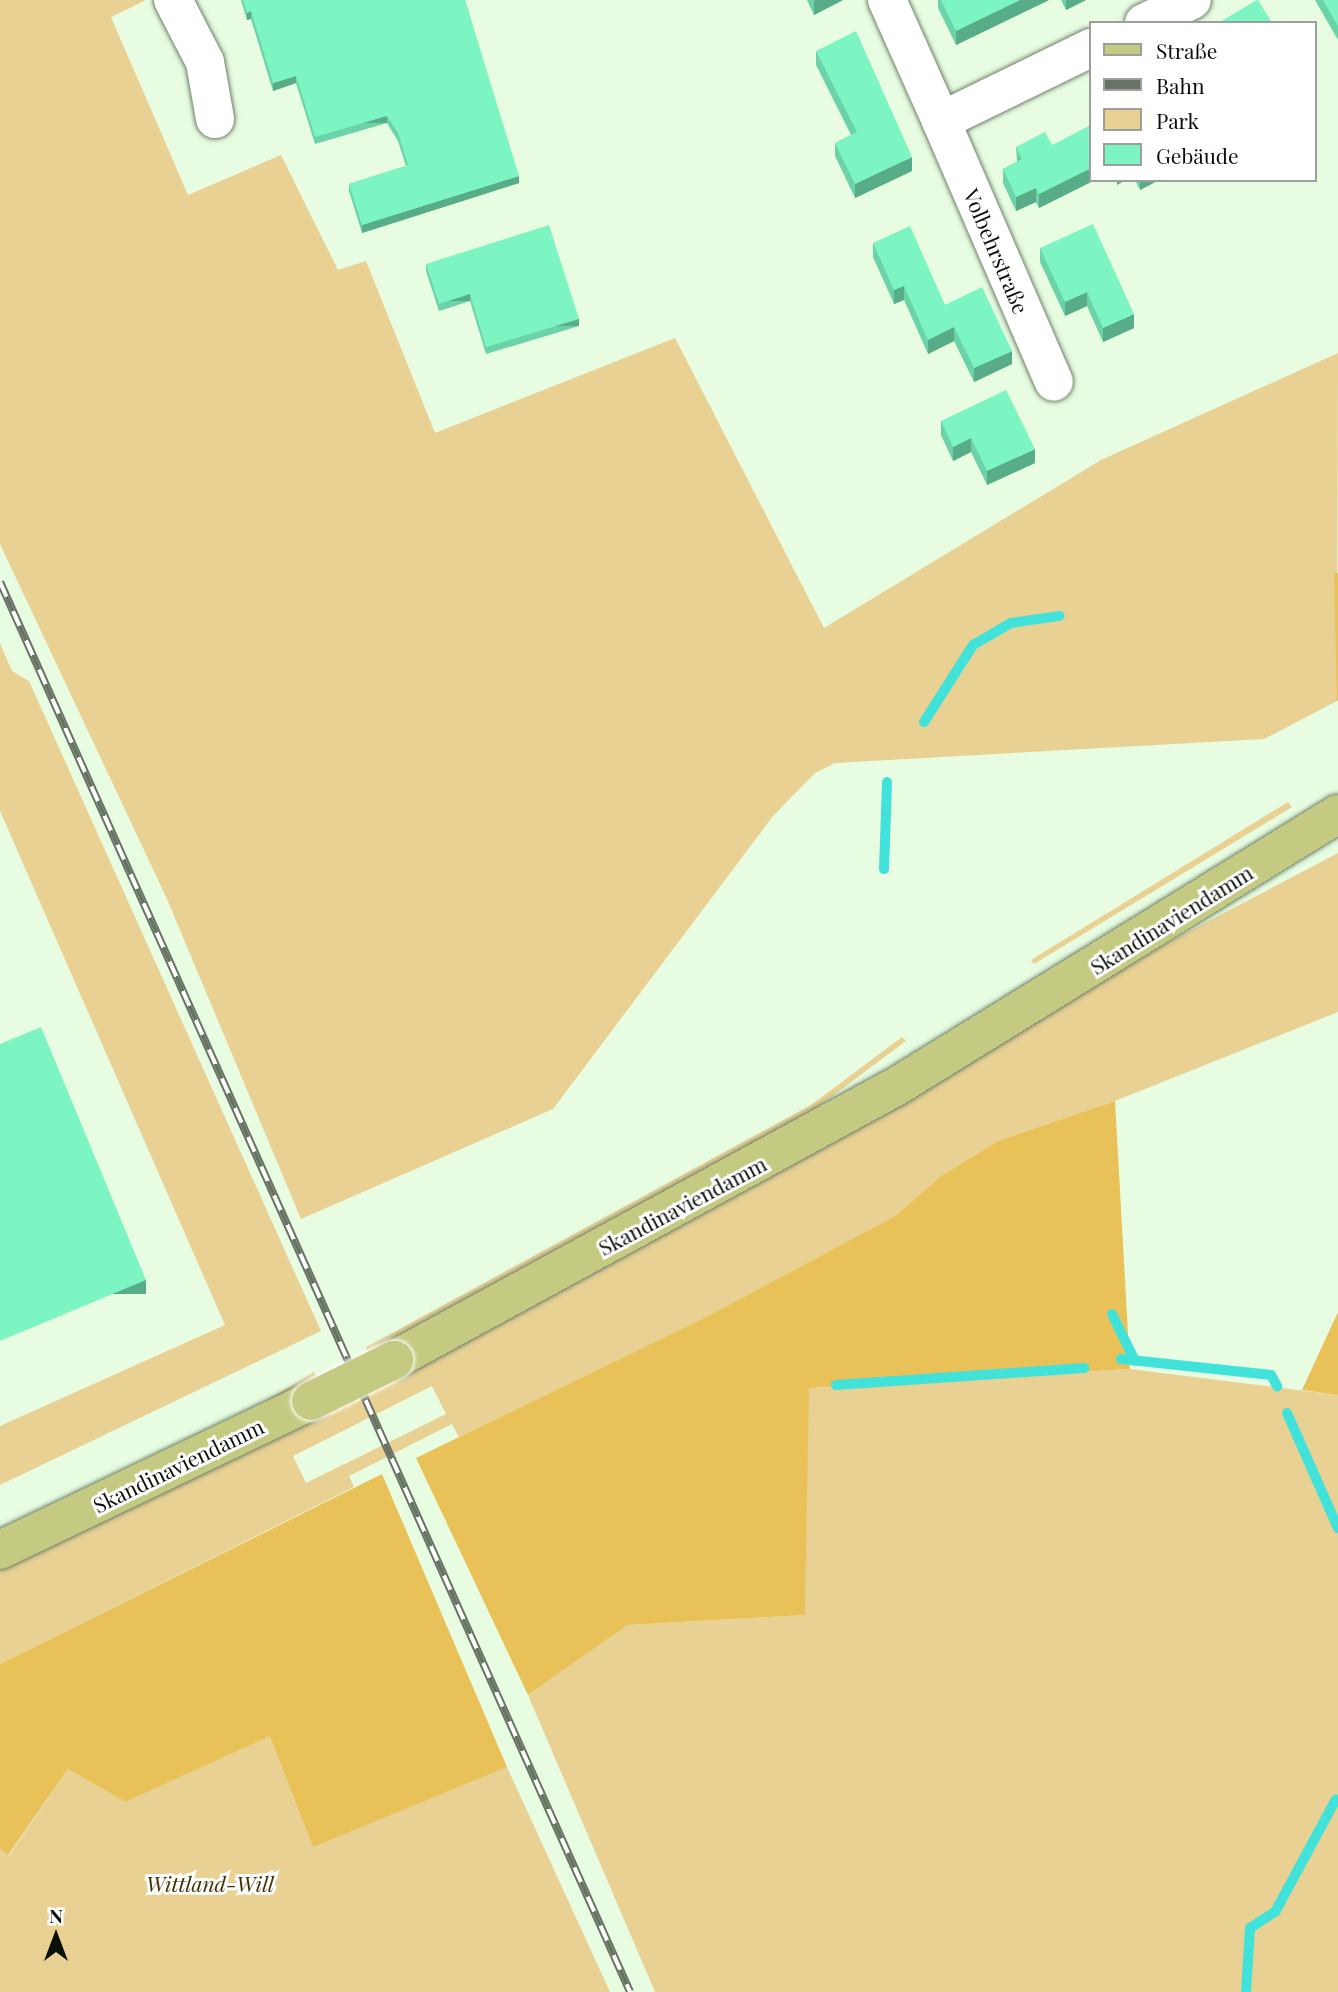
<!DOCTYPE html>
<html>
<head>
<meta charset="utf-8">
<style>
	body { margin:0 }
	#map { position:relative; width:1338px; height:1992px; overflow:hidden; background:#e7fce1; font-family:"Playfair Display",serif }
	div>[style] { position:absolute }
	.green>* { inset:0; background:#e9d194; transform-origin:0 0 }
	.forest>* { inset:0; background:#e8c259 }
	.stream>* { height:10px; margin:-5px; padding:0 5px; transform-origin:5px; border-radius:5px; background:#41e2da }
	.roads { filter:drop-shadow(0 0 2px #6e8169) drop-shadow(0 0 2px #6e8169) }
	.minor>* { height:38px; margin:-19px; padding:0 19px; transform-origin:19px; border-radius:19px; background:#fff }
	.major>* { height:38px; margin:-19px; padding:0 19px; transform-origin:19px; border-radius:19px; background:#c4ca81 }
	.rail>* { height:8px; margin-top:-4px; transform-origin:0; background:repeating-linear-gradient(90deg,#fff 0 16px,#677464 0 32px); box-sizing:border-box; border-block:2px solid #677464 }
	.bridges { filter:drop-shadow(0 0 2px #fff) drop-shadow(0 0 2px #fff) }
	.major-bridge>* { height:38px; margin:-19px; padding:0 19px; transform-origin:19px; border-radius:19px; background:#c4ca81 }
	.wall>* { inset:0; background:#6cd3a8 }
	.shaded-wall>* { inset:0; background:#58ac88; transform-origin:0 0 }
	.building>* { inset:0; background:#7df5c3 }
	span { translate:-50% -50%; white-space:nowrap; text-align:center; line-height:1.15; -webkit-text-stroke:6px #fff; paint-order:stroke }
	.street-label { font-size:21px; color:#091008 }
	.park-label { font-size:21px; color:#403102; font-style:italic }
	.legend { position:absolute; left:1089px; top:21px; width:228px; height:161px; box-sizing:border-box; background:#fff; border:2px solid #9d9f9c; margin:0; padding:9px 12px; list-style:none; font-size:21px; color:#091008 }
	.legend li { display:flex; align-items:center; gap:14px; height:35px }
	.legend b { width:35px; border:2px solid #9d9f9c }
	.north { position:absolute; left:21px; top:1901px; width:70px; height:70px; -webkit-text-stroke:5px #fff; paint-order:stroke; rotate:0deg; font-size:19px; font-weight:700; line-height:28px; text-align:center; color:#091008 }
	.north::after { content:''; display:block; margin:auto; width:24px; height:32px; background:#091008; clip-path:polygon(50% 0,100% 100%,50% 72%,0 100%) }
</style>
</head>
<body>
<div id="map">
	<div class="green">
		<i style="clip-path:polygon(0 0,146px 0,111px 17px,188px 195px,281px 155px,338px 270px,366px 261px,435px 433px,675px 338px,824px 628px,1101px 460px,1338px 353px,1337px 701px,1264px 739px,835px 763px,815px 773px,773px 816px,553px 1109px,301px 1219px,167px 899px,0 544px)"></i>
		<i style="clip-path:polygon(0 643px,12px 671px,29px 681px,321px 1331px,0 1485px,0 1426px,225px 1325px,0 811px)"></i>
		<i style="clip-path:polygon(1288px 802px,1292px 807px,1034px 964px,1031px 960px)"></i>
		<i style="clip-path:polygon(evenodd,1338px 853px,1338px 1012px,1115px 1101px,998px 1141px,941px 1176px,895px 1216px,706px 1317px,459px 1437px,452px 1424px,349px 1476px,354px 1487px,0 1664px,0 1567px,827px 1143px,1161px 946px,1338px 853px,432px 1386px,446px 1414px,306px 1483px,293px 1456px,432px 1386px)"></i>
		<i style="clip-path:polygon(902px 1037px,906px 1041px,815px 1109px,368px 1352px,366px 1347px,383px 1338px,811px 1105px)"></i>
		<i style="clip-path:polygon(1130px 1369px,1338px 1395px,1338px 1992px,655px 1992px,528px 1695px,628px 1625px,805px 1615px,808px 1388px)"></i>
		<i style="left:314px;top:1372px;width:6px;height:348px;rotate:59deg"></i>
		<i style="clip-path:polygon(270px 1735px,313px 1846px,507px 1767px,610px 1992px,0 1992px,0 1849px,9px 1855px,68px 1769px,125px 1802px)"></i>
	</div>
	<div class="forest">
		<i style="clip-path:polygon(1338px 573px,1338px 701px,1337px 701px,1334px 574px)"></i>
		<i style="clip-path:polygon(1115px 1101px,1130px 1369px,809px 1388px,805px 1615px,628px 1625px,528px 1695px,416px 1458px,706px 1317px,895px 1216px,941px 1176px,998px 1141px)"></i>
		<i style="clip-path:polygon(1338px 1312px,1338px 1395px,1302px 1390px)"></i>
		<i style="clip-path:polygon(382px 1474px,507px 1767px,313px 1847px,270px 1736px,125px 1802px,68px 1769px,8px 1855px,0 1849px,0 1664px)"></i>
	</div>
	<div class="stream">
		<i style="left:924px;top:722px;width:91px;rotate:-57.5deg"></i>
		<i style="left:973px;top:645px;width:44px;rotate:-30.1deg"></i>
		<i style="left:1011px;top:623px;width:49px;rotate:-8.3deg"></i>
		<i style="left:884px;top:869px;width:87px;rotate:-88deg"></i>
		<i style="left:1112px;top:1314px;width:52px;rotate:63.9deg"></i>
		<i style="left:1121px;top:1359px;width:151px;rotate:6.1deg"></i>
		<i style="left:1271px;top:1375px;width:13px;rotate:61deg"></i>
		<i style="left:836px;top:1385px;width:249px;rotate:-3.9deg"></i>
		<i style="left:1287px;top:1413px;width:126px;rotate:66.1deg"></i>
		<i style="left:1246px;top:1992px;width:64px;rotate:-86.4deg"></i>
		<i style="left:1250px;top:1928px;width:30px;rotate:-33deg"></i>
		<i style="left:1275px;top:1912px;width:128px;rotate:-61.6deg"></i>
	</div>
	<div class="roads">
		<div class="minor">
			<i style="left:173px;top:0;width:70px;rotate:62.7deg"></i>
			<i style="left:205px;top:62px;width:58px;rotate:80deg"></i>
			<i style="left:887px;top:0;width:133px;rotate:65.9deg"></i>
			<i style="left:941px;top:121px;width:167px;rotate:-26deg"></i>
			<i style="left:1144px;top:23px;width:53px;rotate:-25.6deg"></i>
			<i style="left:941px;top:121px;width:284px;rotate:66.6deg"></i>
		</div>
		<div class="major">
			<i style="left:394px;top:1360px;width:573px;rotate:-28.58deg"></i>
			<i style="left:897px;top:1086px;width:518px;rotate:-31.67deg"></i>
			<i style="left:0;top:1550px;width:345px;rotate:-25.6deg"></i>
		</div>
	</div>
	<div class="rail">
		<i style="left:0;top:582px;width:1544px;rotate:65.92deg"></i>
	</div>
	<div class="bridges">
		<div class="major-bridge">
			<i style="left:311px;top:1401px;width:93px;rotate:-26.3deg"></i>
		</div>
	</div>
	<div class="wall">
		<i style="clip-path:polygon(241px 0,465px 0,519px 183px,362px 233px,349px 191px,349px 184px,406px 166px,398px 141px,387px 123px,315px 144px,296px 83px,273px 91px,251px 19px,247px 20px)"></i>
		<i style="clip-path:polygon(807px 0,843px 0,814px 15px)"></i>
		<i style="clip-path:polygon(938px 0,1049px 0,956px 45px,938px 8px)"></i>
		<i style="clip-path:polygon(1061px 0,1086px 0,1066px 10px)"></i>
		<i style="clip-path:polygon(1315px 0,1338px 0,1338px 40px)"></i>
		<i style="clip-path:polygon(816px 51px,912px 171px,855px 198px,835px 156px,835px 143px,851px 135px,816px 65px)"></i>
		<i style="clip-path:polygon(1052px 145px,1091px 180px,1095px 180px,1039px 208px,1036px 202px,1016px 211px,1003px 183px,1003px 169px,1017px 162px,1016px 147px)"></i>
		<i style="clip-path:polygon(1135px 180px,1159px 180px,1140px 190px)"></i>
		<i style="clip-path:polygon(873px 243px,945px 305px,1012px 364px,974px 382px,954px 341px,928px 354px,904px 300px,894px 304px,873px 257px)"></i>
		<i style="clip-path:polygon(1040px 248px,1134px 328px,1103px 342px,1087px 306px,1065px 316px,1040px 262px)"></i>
		<i style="clip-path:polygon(426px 264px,579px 326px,486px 354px,470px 301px,439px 311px,426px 271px)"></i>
		<i style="clip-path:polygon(941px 421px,1035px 463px,987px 485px,971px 452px,953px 461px,941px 435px)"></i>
	</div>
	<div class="shaded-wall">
		<i style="clip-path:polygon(816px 0,843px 0,814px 15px,814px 1px)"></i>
		<i style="clip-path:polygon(1020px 0,1049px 0,956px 45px,956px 31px)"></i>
		<i style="clip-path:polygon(1066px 0,1086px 0,1066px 10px)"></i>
		<i style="clip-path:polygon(251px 11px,251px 19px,247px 20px,247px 13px)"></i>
		<i style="clip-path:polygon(296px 76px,296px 83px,273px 91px,273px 83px)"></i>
		<i style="left:387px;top:116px;width:7px;height:75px;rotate:90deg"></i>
		<i style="clip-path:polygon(912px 157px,912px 171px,855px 198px,855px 184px)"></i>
		<i style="clip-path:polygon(1091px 168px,1091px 180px,1095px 180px,1039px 208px,1039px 194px)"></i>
		<i style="clip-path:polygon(519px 176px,519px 183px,362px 233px,362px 225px)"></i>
		<i style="clip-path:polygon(1117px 180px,1126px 180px,1117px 185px)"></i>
		<i style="clip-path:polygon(1140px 180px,1159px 180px,1140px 190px)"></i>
		<i style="clip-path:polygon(1036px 188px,1036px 202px,1016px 211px,1016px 197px)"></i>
		<i style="clip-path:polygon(904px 286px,904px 300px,894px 304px,894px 290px)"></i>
		<i style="clip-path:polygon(1087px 292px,1087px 306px,1065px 316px,1065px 302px)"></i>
		<i style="left:470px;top:294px;width:7px;height:33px;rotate:90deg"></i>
		<i style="clip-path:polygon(1134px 314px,1134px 328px,1103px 342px,1103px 328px)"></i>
		<i style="left:579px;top:319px;width:7px;height:97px;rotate:90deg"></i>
		<i style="clip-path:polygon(954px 327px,954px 341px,928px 354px,928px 340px)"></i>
		<i style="clip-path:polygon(1012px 351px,1012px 364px,974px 382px,974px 368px)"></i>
		<i style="clip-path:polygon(971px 438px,971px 452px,953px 461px,953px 447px)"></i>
		<i style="clip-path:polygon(1035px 449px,1035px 463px,987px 485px,987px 471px)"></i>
		<i style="left:146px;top:1280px;width:14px;height:158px;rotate:90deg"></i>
	</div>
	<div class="building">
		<i style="clip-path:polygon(243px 0,465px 0,519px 176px,362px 225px,349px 184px,408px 165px,398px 133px,387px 116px,315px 137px,296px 76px,273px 83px,251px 11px,247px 13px)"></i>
		<i style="clip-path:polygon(941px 0,1020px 0,956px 31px)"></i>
		<i style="clip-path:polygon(1257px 0,1258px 0,1272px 23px,1218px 23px)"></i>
		<i style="clip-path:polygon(1323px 0,1338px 0,1338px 26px)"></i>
		<i style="clip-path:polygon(856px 31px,912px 157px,855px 184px,835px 143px,857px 132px,816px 51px)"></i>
		<i style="clip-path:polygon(1091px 125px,1091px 168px,1039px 194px,1036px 188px,1016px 197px,1003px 169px,1022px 159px,1016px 147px,1045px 132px,1052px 145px)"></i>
		<i style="clip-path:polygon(1093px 224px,1134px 314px,1103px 328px,1087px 292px,1065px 302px,1040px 248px)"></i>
		<i style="clip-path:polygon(549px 225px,579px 319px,486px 347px,470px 294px,439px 304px,426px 264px)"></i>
		<i style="clip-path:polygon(910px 226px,945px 305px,982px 287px,1012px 351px,974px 368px,954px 327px,928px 340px,904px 286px,894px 290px,873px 243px)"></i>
		<i style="clip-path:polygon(1006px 390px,1035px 449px,987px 471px,971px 438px,953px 447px,941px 421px)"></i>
		<i style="clip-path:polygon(41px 1027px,146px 1280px,0 1341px,0 1044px)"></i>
	</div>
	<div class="street-label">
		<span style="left:997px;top:251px;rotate:67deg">Volbehrstraße</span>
		<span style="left:1171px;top:919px;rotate:-32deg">Skandinaviendamm</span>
		<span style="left:682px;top:1205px;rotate:-28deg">Skandinaviendamm</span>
		<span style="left:178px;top:1465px;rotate:-26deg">Skandinaviendamm</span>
	</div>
	<div class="park-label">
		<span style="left:210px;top:1883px">Wittland-Will</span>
	</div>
	<ul class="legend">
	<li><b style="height:9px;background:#c4ca81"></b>Straße</li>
	<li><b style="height:9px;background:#677464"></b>Bahn</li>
	<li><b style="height:19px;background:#e9d194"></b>Park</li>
	<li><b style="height:19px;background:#7df5c3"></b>Gebäude</li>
	</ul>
	<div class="north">N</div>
</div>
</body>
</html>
